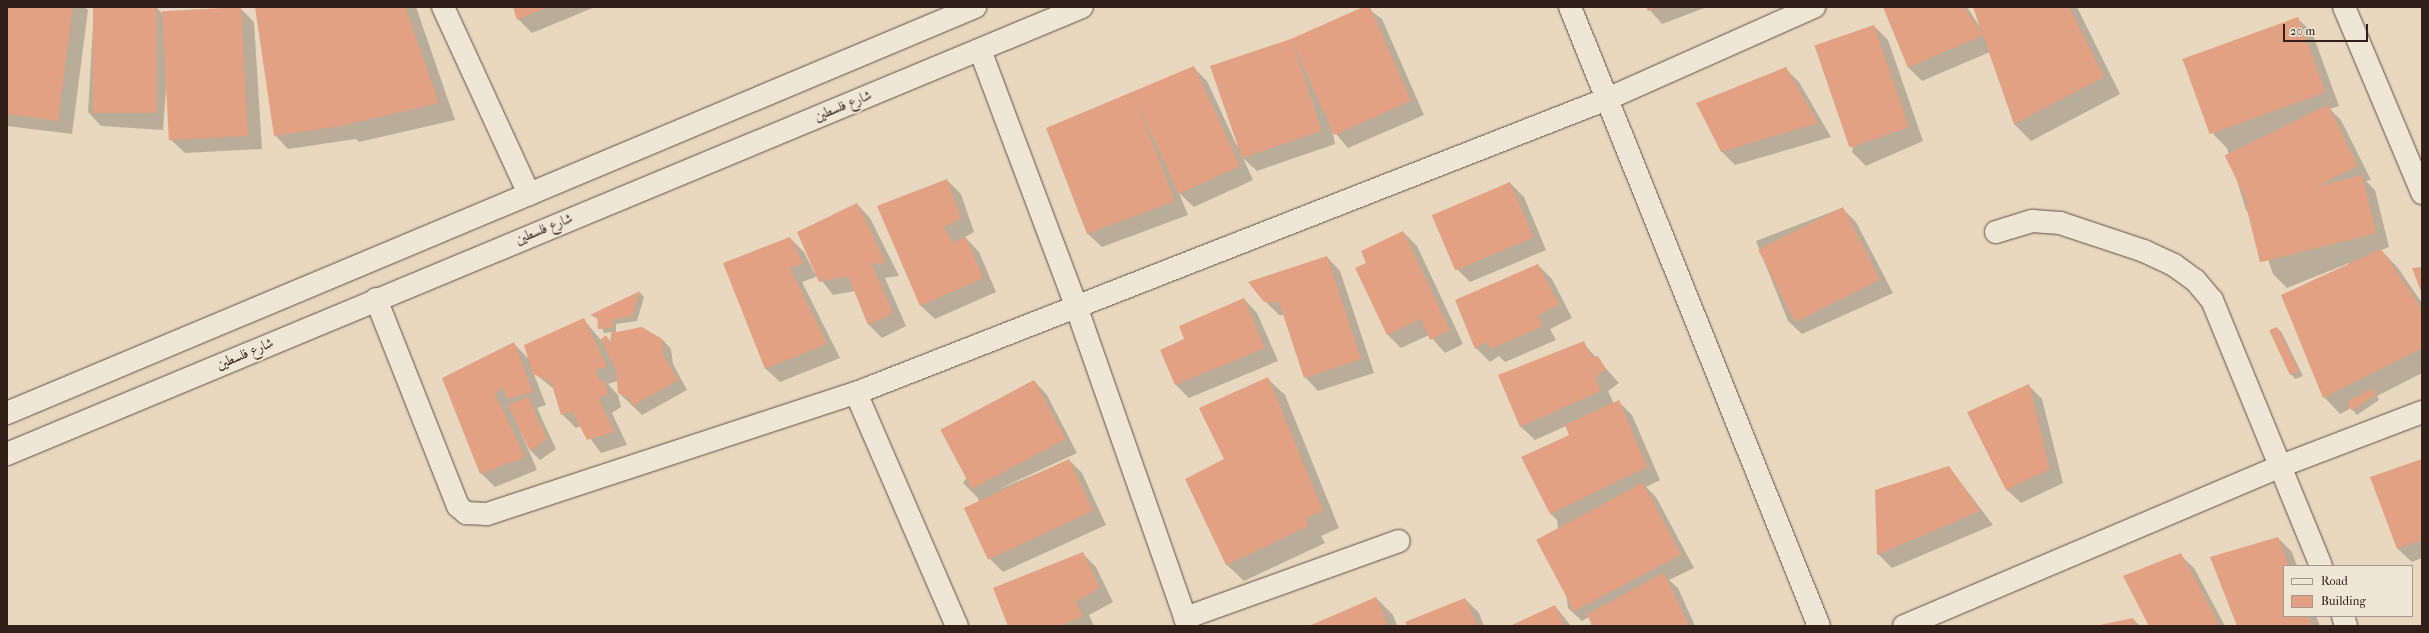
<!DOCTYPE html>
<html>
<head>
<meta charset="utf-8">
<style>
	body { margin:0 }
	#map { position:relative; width:2429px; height:633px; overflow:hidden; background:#e8d8c0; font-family:"IM FELL French Canon",Amiri,serif }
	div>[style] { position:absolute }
	.shadow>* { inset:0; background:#0003 }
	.building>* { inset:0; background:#e1a182; transform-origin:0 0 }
	.roads { filter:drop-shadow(0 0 1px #5f4e44) drop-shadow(0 0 1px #5f4e44) }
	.minor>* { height:22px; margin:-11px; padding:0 11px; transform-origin:11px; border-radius:11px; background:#f0e6d6 }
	span { translate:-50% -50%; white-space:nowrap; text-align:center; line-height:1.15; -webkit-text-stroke:4px #f0e6d6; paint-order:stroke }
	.street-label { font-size:14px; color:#31201a }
	.frame { position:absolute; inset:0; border:8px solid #31201a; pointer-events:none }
	.legend { position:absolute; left:2283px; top:565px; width:130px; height:52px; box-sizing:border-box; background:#f0e6d6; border:1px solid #a4978b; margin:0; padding:5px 7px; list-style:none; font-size:12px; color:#31201a }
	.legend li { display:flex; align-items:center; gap:8px; height:20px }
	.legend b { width:20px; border:1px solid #a4978b }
	.scale { position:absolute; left:2283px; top:24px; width:85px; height:18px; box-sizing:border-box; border:2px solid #31201a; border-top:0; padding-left:5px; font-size:12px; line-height:14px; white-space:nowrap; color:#31201a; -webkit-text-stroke:3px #f0e6d6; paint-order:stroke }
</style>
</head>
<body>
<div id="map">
	<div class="shadow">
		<i style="clip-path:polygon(7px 7px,84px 7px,88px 10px,72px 134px,7px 126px)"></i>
		<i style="clip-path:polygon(94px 7px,156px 7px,162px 13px,240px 8px,254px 22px,262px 149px,185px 153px,171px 140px,167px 77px,163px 130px,101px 126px,88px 112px)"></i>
		<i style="clip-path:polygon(256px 7px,416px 7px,455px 120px,359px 142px,356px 139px,288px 149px,275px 135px)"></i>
		<i style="clip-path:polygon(514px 7px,595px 7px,532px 33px,518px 19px)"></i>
		<i style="clip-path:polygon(1366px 7px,1382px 19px,1424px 115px,1348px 148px,1332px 129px,1335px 144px,1257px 171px,1243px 158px,1253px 180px,1194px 207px,1179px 193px,1188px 215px,1102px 247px,1088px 234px,1047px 129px,1194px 68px,1207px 81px,1237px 146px,1291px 40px)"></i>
		<i style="clip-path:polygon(1647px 7px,1707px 7px,1662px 24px)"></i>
		<i style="clip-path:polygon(1885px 7px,1967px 7px,1980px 27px,1974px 7px,2077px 7px,2120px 94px,2031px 141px,2014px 124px,1990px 52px,1922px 81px,1909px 68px)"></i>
		<i style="clip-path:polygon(2298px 19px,2312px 32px,2339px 106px,2330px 109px,2341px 120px,2371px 180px,2366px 181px,2375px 190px,2389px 247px,2381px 250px,2398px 268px,2422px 303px,2422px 373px,2377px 396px,2379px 400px,2357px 415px,2351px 408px,2340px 414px,2324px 397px,2349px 263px,2287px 288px,2273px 274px,2255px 220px,2246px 210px,2227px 148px,2214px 135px,2185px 62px)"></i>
		<i style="clip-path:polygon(1874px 26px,1888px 40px,1923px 141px,1866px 166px,1852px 152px)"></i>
		<i style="clip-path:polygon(1786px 69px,1799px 82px,1831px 137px,1735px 165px,1721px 151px)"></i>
		<i style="clip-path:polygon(947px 180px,961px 194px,974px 232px,965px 237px,979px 252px,996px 292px,935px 319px,921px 306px,878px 206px)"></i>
		<i style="clip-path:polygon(1510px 183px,1524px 197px,1546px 250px,1470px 282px,1456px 268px)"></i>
		<i style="clip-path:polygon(857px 204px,870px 218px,899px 276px,885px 278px,906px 326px,882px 338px,869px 325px,855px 291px,833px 295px,818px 276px,802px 282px,840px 358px,780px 382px,766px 369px,724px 264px,790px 238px,804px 252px,815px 274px)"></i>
		<i style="clip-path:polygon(1842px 208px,1856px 222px,1893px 293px,1802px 334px,1788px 321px,1756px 241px)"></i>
		<i style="clip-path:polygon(1403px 232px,1417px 246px,1463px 344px,1445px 353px,1429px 335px,1401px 348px,1387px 334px,1368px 263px)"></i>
		<i style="clip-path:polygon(1327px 257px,1340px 271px,1374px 373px,1318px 391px,1305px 377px,1284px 315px,1279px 315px,1265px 301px)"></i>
		<i style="clip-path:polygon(1538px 265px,1552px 279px,1572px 318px,1550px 329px,1556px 340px,1505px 362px,1499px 356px,1490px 362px,1476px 348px,1456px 301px)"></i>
		<i style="clip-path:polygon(640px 293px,644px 297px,637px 321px,616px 324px,616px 333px,662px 339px,671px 349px,673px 364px,687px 390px,642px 415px,619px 393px,618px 381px,608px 384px,618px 395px,621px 407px,612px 413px,627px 445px,601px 453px,581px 426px,576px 428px,562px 414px,555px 390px,533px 372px,546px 405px,537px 408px,556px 449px,540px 460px,531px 451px,510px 406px,537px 470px,495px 487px,481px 473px,443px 379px,514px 344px,530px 360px,583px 319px,601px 340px,606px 336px,611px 342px,612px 332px,604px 333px,599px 320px,591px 315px)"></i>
		<i style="clip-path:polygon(1244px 299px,1257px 313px,1278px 361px,1189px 398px,1176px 385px,1161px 350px,1185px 340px)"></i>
		<i style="clip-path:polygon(2277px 328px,2282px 333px,2303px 376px,2295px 379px,2291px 374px)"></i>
		<i style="clip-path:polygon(1583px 343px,1619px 383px,1608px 391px,1614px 404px,1619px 402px,1632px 415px,1660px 480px,1646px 487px,1656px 497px,1694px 568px,1669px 580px,1678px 588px,1695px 626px,1593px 626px,1589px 617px,1582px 621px,1568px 608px,1557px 520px,1551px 514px,1570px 435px,1566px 426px,1535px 440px,1521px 427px,1499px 376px)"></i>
		<i style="clip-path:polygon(1268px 379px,1285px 395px,1339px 528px,1321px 536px,1325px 543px,1244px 581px,1227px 565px,1225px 459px)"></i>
		<i style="clip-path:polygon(1034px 381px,1047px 395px,1077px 453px,995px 491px,1069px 460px,1082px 473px,1106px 525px,1003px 572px,989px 558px,978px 498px,963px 483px)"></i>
		<i style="clip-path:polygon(2029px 386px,2042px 399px,2063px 483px,2021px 503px,2007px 490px,1968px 412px)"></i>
		<i style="clip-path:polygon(2422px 461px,2422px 558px,2412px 562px,2398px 549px)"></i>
		<i style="clip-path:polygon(1949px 467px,1993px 525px,1892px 568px,1878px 554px)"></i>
		<i style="clip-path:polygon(2278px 538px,2292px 552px,2297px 566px,2284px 566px,2284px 616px,2316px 616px,2320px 626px,2238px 626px)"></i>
		<i style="clip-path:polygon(1082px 553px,1096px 567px,1113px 602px,1089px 615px,1094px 626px,1009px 626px)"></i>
		<i style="clip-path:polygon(2180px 555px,2194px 568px,2225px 626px,2150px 626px)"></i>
		<i style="clip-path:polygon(1376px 598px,1393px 615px,1397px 626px,1312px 626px)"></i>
		<i style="clip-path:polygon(1465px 599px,1479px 613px,1484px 626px,1408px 626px)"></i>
		<i style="clip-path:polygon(1555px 606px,1571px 626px,1513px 626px)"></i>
		<i style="clip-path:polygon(2133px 619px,2140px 626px,2102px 626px)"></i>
	</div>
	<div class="building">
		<i style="clip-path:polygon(7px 7px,73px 7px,58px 121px,7px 114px)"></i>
		<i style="left:93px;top:7px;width:63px;height:106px"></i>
		<i style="left:241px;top:7px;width:129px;height:79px;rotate:87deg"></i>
		<i style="clip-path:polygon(255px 7px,405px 7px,439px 103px,341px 126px,274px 136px)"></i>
		<i style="clip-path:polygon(513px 7px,548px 7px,517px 20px)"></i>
		<i style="clip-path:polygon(1363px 7px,1370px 7px,1411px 101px,1334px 135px,1292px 41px,1322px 131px,1242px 158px,1210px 66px,1291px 39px)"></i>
		<i style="clip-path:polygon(1646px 7px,1658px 7px,1648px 11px)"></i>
		<i style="clip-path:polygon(1883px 7px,1964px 7px,1983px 35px,1908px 68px)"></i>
		<i style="clip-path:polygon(1973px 7px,2069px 7px,2104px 77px,2014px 124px)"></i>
		<i style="left:2298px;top:17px;width:80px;height:123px;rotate:70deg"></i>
		<i style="left:1874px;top:25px;width:108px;height:63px;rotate:71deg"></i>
		<i style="clip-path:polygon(1194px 66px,1240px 166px,1179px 194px,1135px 99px,1175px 201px,1087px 234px,1046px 128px)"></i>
		<i style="clip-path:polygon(1786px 67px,1818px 123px,1721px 152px,1696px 103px)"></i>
		<i style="left:2328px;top:105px;width:68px;height:115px;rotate:64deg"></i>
		<i style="left:2362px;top:175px;width:60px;height:120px;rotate:76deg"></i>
		<i style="clip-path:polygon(947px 179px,961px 218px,944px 227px,953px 243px,966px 237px,983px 278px,920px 306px,877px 206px)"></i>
		<i style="left:1510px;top:182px;width:60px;height:85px;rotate:67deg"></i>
		<i style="clip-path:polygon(857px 203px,886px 263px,872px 264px,893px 313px,868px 325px,848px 276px,819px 282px,797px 232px)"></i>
		<i style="left:1843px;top:207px;width:81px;height:95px;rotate:63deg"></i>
		<i style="clip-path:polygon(1403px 231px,1450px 330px,1430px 340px,1421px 319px,1387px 335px,1355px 268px,1366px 263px,1361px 251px)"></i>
		<i style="clip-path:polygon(790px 237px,803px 263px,790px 268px,827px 344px,765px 369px,723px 263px)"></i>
		<i style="clip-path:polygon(2381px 249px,2422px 309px,2422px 348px,2323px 398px,2281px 295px)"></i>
		<i style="clip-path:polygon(1327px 256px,1361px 359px,1304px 378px,1279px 302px,1264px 302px,1248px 282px)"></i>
		<i style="clip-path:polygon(1538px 264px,1559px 304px,1537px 316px,1543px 326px,1491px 349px,1486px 342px,1475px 349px,1455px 300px)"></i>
		<i style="clip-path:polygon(2422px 267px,2422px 294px,2412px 268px)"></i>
		<i style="clip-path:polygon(640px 291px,632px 316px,612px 320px,612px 328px,598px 329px,597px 317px,590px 315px)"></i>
		<i style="clip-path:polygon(1244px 298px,1265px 348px,1175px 385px,1160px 350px,1184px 339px,1179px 326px)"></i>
		<i style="clip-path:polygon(584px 318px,607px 367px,595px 370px,599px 380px,604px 381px,608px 393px,599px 399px,614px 432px,587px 440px,572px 411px,561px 415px,551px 382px,533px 374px,524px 345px)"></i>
		<i style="clip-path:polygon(642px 327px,662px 339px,663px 354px,678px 380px,632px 406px,628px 397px,618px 393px,616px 370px,601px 339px,606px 335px,610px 345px,611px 333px)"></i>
		<i style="clip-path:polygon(2277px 327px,2299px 371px,2290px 375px,2269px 330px)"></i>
		<i style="clip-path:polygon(1584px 341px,1591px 357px,1598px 356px,1606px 369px,1595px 377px,1601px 391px,1520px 427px,1498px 375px)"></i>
		<i style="clip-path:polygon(514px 342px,533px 392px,508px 399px,503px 387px,495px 394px,525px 457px,480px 474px,442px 378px)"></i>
		<i style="clip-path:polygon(1268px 377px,1323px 511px,1305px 519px,1309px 526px,1226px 565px,1185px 479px,1224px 459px,1199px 408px)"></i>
		<i style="left:1034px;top:380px;width:67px;height:106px;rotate:62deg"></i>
		<i style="clip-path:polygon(2029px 384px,2050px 469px,2006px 490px,1967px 412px)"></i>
		<i style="clip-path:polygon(2372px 388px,2375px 395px,2352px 411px,2347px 402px)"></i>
		<i style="clip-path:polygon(528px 397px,547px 439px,530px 451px,508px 405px)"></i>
		<i style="clip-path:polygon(1619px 400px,1647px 467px,1550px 514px,1521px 457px,1569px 435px,1565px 425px)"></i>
		<i style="left:1069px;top:459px;width:57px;height:116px;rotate:65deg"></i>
		<i style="clip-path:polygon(2422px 459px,2422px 540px,2397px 549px,2370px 477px)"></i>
		<i style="clip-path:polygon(1949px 466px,1980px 511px,1877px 555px,1875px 490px)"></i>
		<i style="left:1643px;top:483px;width:81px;height:121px;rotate:62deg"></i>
		<i style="clip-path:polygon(2278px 537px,2289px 566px,2284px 566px,2284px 616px,2308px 616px,2312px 626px,2237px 626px,2210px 557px)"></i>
		<i style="clip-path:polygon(1083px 552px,1100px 588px,1076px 601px,1083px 616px,1061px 626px,1008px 626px,993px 588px)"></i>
		<i style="clip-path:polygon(2181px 553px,2220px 626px,2149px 626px,2123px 576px)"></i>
		<i style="clip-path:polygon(1664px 573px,1689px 626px,1592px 626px,1587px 614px)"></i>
		<i style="clip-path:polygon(1376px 597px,1388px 626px,1309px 626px)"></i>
		<i style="clip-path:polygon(1465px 598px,1478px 626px,1407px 626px,1405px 622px)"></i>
		<i style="clip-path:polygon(1555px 605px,1565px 626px,1510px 626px)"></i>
		<i style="clip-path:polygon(2133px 618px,2136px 626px,2100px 626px,2100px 625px)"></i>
	</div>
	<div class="roads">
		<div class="minor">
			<i style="left:443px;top:7px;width:206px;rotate:65.3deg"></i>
			<i style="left:1570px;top:7px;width:667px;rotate:68.09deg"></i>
			<i style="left:2344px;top:7px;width:202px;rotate:67.2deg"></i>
			<i style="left:980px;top:50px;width:273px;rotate:69.4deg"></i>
			<i style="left:1076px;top:306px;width:339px;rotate:70.7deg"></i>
			<i style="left:1996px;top:232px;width:38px;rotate:-17deg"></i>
			<i style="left:2032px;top:221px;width:28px;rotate:4deg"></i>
			<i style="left:2060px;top:223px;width:89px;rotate:18.4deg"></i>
			<i style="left:2144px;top:251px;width:33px;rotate:25deg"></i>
			<i style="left:2174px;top:265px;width:26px;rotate:36deg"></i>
			<i style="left:2195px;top:280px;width:26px;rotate:50deg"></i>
			<i style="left:2212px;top:300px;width:287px;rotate:67.7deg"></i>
			<i style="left:376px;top:299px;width:223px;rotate:68.4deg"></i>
			<i style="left:458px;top:506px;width:11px;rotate:41deg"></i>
			<i style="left:466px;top:513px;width:21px;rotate:3deg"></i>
			<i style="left:487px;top:514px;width:388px;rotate:-18.2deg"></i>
			<i style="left:856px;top:393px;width:806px;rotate:-21.38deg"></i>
			<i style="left:1607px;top:99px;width:227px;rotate:-24deg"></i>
			<i style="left:856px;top:393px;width:254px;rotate:66.6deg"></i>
			<i style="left:7px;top:413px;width:1050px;rotate:-22.75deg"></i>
			<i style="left:7px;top:454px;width:1164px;rotate:-22.58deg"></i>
			<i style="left:2343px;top:616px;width:10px;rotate:73deg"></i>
			<i style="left:1185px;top:618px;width:227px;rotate:-19.8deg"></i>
			<i style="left:1904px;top:626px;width:406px;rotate:-23deg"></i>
			<i style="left:2278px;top:467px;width:154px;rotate:-20.9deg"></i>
		</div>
	</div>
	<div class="street-label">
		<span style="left:843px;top:106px;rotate:-22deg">شارع فلسطين</span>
		<span style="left:544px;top:229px;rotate:-22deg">شارع فلسطين</span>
		<span style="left:245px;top:354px;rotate:-23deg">شارع فلسطين</span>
	</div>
	<div class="frame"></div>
	<ul class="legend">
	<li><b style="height:5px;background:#f0e6d6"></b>Road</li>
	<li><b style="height:11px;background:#e1a182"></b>Building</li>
	</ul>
	<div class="scale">20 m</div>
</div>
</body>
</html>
